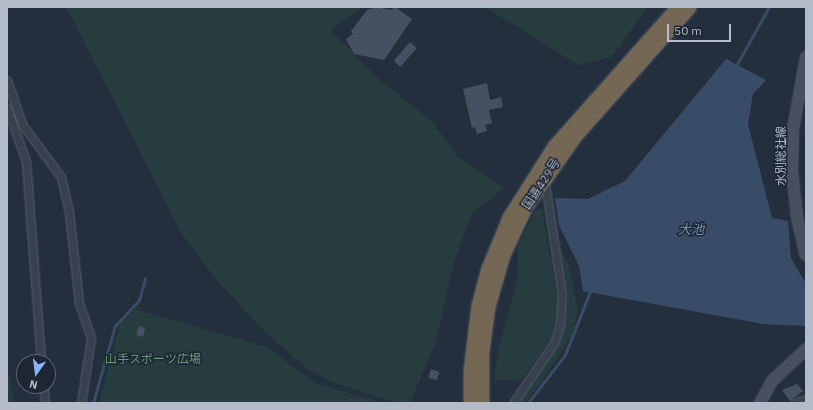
<!DOCTYPE html>
<html>
<head>
<meta charset="utf-8">
<style>
	body { margin:0 }
	#map { position:relative; width:813px; height:410px; overflow:hidden; background:#242f3e; font-family:"IBM Plex Sans","Noto Sans JP",sans-serif }
	div>[style] { position:absolute }
	.green>* { inset:0; background:#263c3f }
	.water>* { inset:0; background:#394c67 }
	.stream>* { height:2.5px; margin:-1.25px; padding:0 1.25px; transform-origin:1.25px; border-radius:1.25px; background:#394c67 }
	.building>* { inset:0; background:#455162; transform-origin:0 0 }
	.roads { filter:drop-shadow(0 0 1px #565f6c) drop-shadow(0 0 1px #565f6c) }
	.lane>* { height:3.5px; margin:-1.75px; padding:0 1.75px; transform-origin:1.75px; border-radius:1.75px; background:#38414e }
	.street>* { height:7px; margin:-3.5px; padding:0 3.5px; transform-origin:3.5px; border-radius:3.5px; background:#38414e }
	.secondary>* { height:10px; margin:-5px; padding:0 5px; transform-origin:5px; border-radius:5px; background:#465061 }
	.highway>* { height:13px; margin:-6.5px; padding:0 6.5px; transform-origin:6.5px; border-radius:6.5px; background:#746855 }
	span { translate:-50% -50%; white-space:nowrap; text-align:center; line-height:1.15; -webkit-text-stroke:3px #1d2633; paint-order:stroke }
	.street-label { font-size:12px; color:#b4bcc9 }
	.park-label { font-size:12px; color:#6b9a76 }
	.water-label { font-size:13px; color:#7c92b1; font-style:italic }
	.frame { position:absolute; inset:0; border:8px solid #b4bcc9; pointer-events:none }
	.north { position:absolute; left:16px; top:354px; width:40px; height:40px; box-sizing:border-box; background:#1d2633; border:1px solid #59626f; border-radius:50%; rotate:194deg; font-size:11px; font-weight:700; line-height:16px; text-align:center; color:#b4bcc9 }
	.north::after { content:''; display:block; margin:auto; width:14px; height:18px; background:#8ab4f8; clip-path:polygon(50% 0,100% 100%,50% 72%,0 100%) }
	.scale { position:absolute; left:667px; top:24px; width:64px; height:18px; box-sizing:border-box; border:2px solid #b4bcc9; border-top:0; padding-left:5px; font-size:12px; line-height:14px; white-space:nowrap; color:#b4bcc9; -webkit-text-stroke:3px #1d2633; paint-order:stroke }
</style>
</head>
<body>
<div id="map">
	<div class="green">
		<i style="clip-path:polygon(66px 7px,363px 7px,330px 30px,381px 81px,433px 122px,456px 155px,504px 188px,472px 213px,454px 262px,436px 341px,410px 403px,398px 403px,332px 382px,306px 368px,261px 328px,215px 278px,182px 234px)"></i>
		<i style="clip-path:polygon(485px 7px,647px 7px,612px 57px,578px 65px)"></i>
		<i style="clip-path:polygon(542px 209px,558px 303px,556px 323px,550px 341px,522px 379px,494px 381px,499px 346px,518px 278px,518px 246px,535px 211px)"></i>
		<i style="clip-path:polygon(560px 247px,569px 265px,578px 310px,573px 333px,542px 382px,525px 403px,518px 403px,558px 344px,565px 325px,568px 301px)"></i>
		<i style="clip-path:polygon(135px 309px,267px 347px,315px 383px,383px 403px,99px 403px,120px 323px)"></i>
		<i style="clip-path:polygon(7px 365px,14px 403px,7px 403px)"></i>
	</div>
	<div class="water">
		<i style="clip-path:polygon(726px 59px,766px 80px,753px 94px,748px 124px,772px 218px,788px 221px,791px 258px,806px 284px,806px 326px,763px 324px,583px 291px,579px 266px,559px 225px,555px 198px,588px 199px,625px 181px)"></i>
	</div>
	<div class="stream">
		<i style="left:736px;top:66px;width:68px;rotate:-60.8deg"></i>
		<i style="left:93px;top:403px;width:80px;rotate:-74.1deg"></i>
		<i style="left:115px;top:326px;width:35px;rotate:-47deg"></i>
		<i style="left:139px;top:300px;width:22px;rotate:-74deg"></i>
		<i style="left:528px;top:403px;width:61px;rotate:-52.4deg"></i>
		<i style="left:565px;top:355px;width:71px;rotate:-68.5deg"></i>
	</div>
	<div class="building">
		<i style="clip-path:polygon(376px 7px,391px 10px,395px 7px,412px 19px,384px 60px,354px 54px,346px 39px,353px 34px,351px 31px,367px 10px)"></i>
		<i style="left:410px;top:42px;width:9px;height:25px;rotate:41deg"></i>
		<i style="clip-path:polygon(487px 83px,490px 100px,501px 97px,503px 107px,489px 110px,492px 123px,485px 125px,487px 131px,477px 134px,475px 127px,472px 128px,463px 89px)"></i>
		<i style="clip-path:polygon(139px 326px,145px 328px,143px 337px,136px 335px)"></i>
		<i style="left:431px;top:369px;width:9px;height:9px;rotate:18deg"></i>
		<i style="clip-path:polygon(797px 384px,803px 391px,790px 401px,782px 390px)"></i>
	</div>
	<div class="roads">
		<div class="lane">
			<i style="left:793px;top:403px;width:14px;rotate:-21deg"></i>
		</div>
		<div class="street">
			<i style="left:7px;top:80px;width:46px;rotate:71.2deg"></i>
			<i style="left:22px;top:124px;width:66px;rotate:53.7deg"></i>
			<i style="left:61px;top:177px;width:36px;rotate:77deg"></i>
			<i style="left:69px;top:212px;width:92px;rotate:83.7deg"></i>
			<i style="left:79px;top:303px;width:37px;rotate:71deg"></i>
			<i style="left:91px;top:338px;width:66px;rotate:98.7deg"></i>
			<i style="left:7px;top:108px;width:56px;rotate:70.3deg"></i>
			<i style="left:26px;top:161px;width:202px;rotate:85.7deg"></i>
			<i style="left:44px;top:386px;width:17px;rotate:87deg"></i>
			<i style="left:513px;top:403px;width:73px;rotate:-55.7deg"></i>
			<i style="left:554px;top:343px;width:19px;rotate:-72deg"></i>
			<i style="left:560px;top:325px;width:30px;rotate:-86deg"></i>
			<i style="left:562px;top:295px;width:107px;rotate:-98.6deg"></i>
			<i style="left:546px;top:189px;width:9px;rotate:-126deg"></i>
		</div>
		<div class="secondary">
			<i style="left:806px;top:57px;width:73px;rotate:100.2deg"></i>
			<i style="left:793px;top:129px;width:42px;rotate:91.4deg"></i>
			<i style="left:792px;top:171px;width:46px;rotate:83.8deg"></i>
			<i style="left:797px;top:217px;width:39px;rotate:77deg"></i>
			<i style="left:760px;top:403px;width:25px;rotate:-61deg"></i>
			<i style="left:772px;top:381px;width:47px;rotate:-43.3deg"></i>
		</div>
		<div class="highway">
			<i style="left:470px;top:403px;width:33px;rotate:-90deg"></i>
			<i style="left:470px;top:370px;width:65px;rotate:-83deg"></i>
			<i style="left:478px;top:305px;width:38px;rotate:-75deg"></i>
			<i style="left:488px;top:268px;width:55px;rotate:-67.6deg"></i>
			<i style="left:509px;top:217px;width:84px;rotate:-57.6deg"></i>
			<i style="left:554px;top:146px;width:181px;rotate:-48.4deg"></i>
			<i style="left:482px;top:403px;width:51px;rotate:-90deg"></i>
			<i style="left:482px;top:352px;width:45px;rotate:-82.4deg"></i>
			<i style="left:488px;top:307px;width:54px;rotate:-73.9deg"></i>
			<i style="left:503px;top:255px;width:54px;rotate:-64.9deg"></i>
			<i style="left:526px;top:206px;width:85px;rotate:-55deg"></i>
			<i style="left:575px;top:136px;width:172px;rotate:-48.5deg"></i>
		</div>
	</div>
	<div class="street-label">
		<span style="left:781px;top:156px;rotate:-90deg">水別総社線</span>
		<span style="left:541px;top:184px;rotate:-57deg">国道429号</span>
	</div>
	<div class="park-label">
		<span style="left:153px;top:359px">山手スポーツ広場</span>
	</div>
	<div class="water-label">
		<span style="left:691px;top:230px">大池</span>
	</div>
	<div class="frame"></div>
	<div class="north">N</div>
	<div class="scale">50 m</div>
</div>
</body>
</html>
